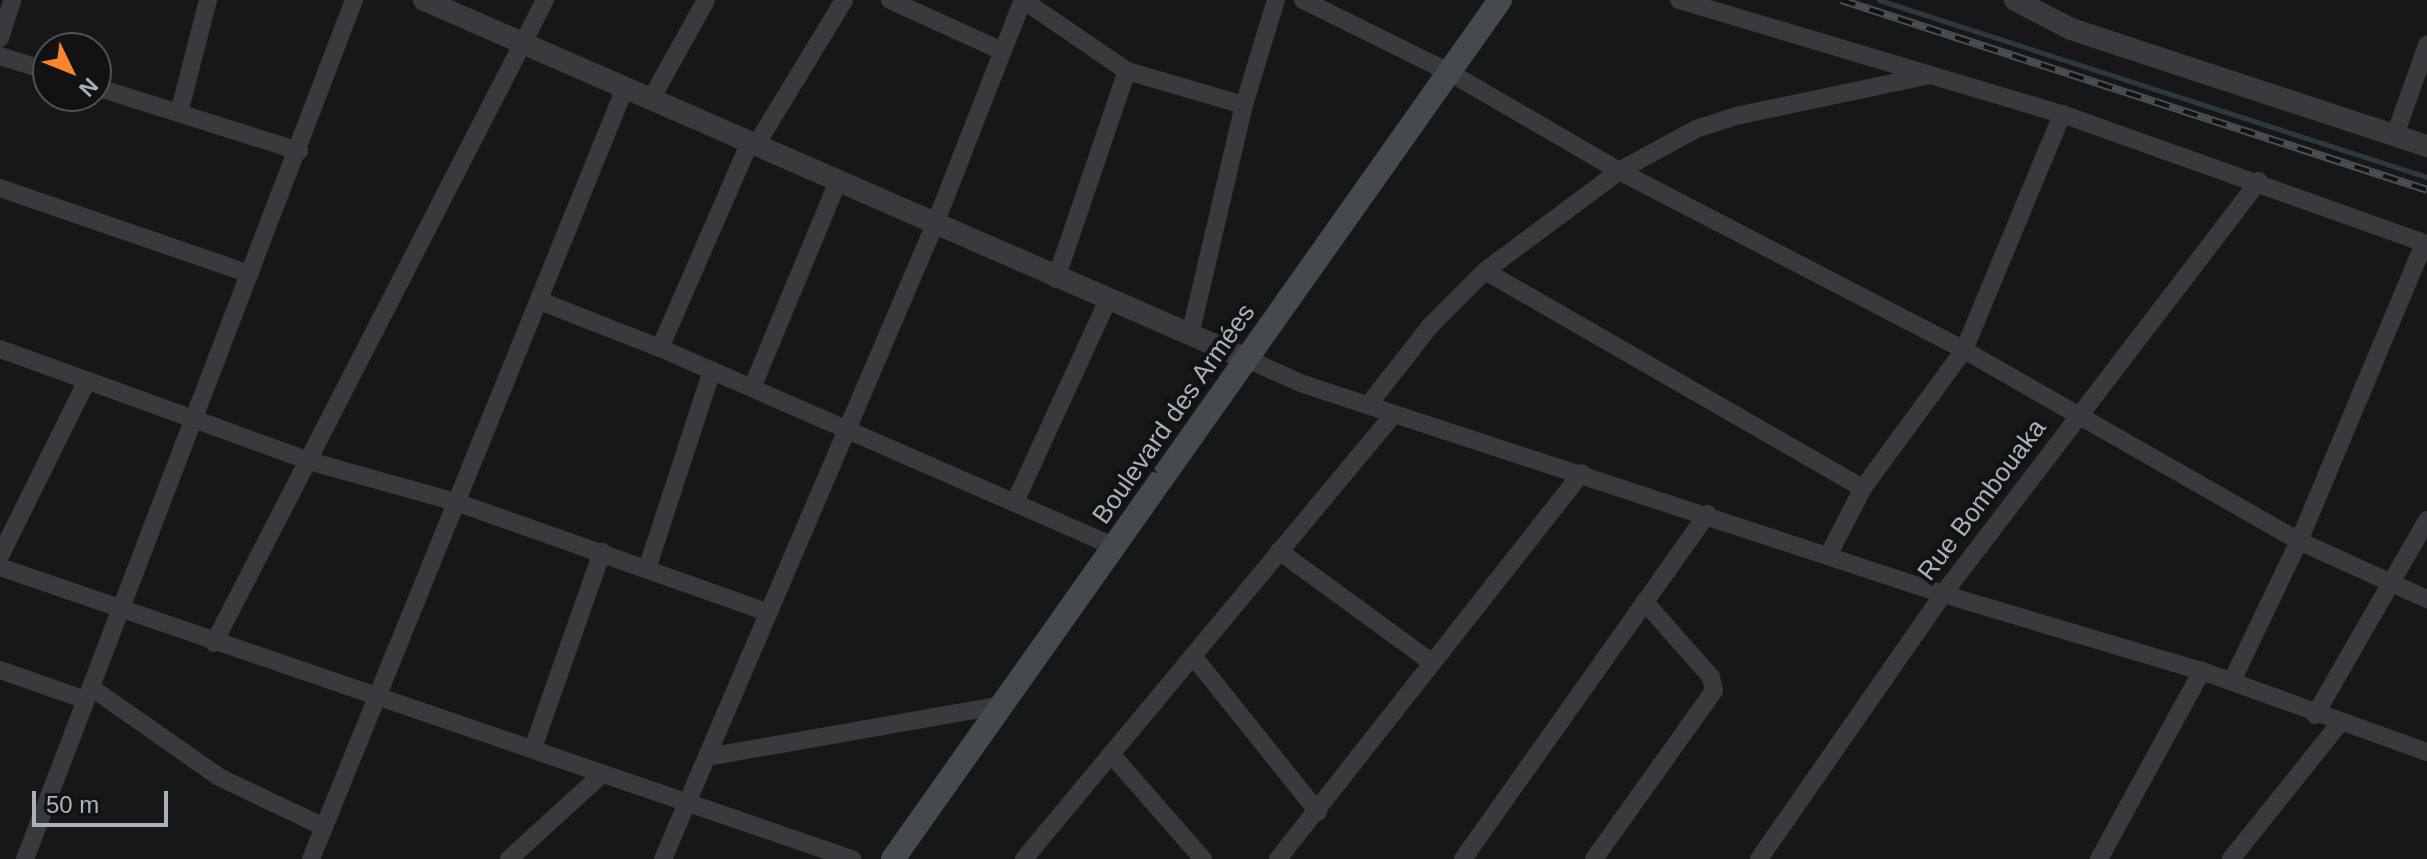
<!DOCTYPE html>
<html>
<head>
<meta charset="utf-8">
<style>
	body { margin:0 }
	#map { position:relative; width:2427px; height:859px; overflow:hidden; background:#171719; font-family:Arial,sans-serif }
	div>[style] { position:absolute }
	.stream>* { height:5px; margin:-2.5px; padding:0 2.5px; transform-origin:2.5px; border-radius:2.5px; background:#2c3a3e }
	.minor>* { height:18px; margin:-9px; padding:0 9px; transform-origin:9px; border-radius:9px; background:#383a3e }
	.tertiary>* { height:22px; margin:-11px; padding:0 11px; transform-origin:11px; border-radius:11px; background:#383a3e }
	.secondary>* { height:24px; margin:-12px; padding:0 12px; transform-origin:12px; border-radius:12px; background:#454a4e }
	.rail>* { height:8px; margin-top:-4px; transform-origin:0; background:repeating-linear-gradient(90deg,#121214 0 15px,#4a4f53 0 30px); box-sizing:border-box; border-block:2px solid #4a4f53 }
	span { translate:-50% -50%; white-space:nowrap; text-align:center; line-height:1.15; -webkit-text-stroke:8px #121214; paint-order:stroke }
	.street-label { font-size:26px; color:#a8b2b9 }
	.north { position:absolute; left:32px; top:32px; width:80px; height:80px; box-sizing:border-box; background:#121214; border:2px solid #4e5256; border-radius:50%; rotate:133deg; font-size:22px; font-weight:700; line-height:32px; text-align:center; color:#a8b2b9 }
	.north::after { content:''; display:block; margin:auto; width:28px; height:36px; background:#fb842d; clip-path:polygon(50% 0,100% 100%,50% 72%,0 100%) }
	.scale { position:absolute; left:32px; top:791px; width:136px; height:36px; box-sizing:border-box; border:4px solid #a8b2b9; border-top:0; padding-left:10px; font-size:24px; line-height:28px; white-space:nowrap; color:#a8b2b9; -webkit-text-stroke:6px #121214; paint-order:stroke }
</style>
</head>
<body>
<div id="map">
	<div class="stream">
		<i style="left:1879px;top:0;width:576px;rotate:17.9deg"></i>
	</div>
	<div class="minor">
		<i style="left:890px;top:0;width:123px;rotate:24.5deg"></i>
		<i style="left:1303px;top:0;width:163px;rotate:26.3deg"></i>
		<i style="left:1449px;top:72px;width:197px;rotate:30.2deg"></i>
		<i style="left:1619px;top:171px;width:389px;rotate:27.4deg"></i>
		<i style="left:1964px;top:350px;width:386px;rotate:29.7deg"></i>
		<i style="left:2299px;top:541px;width:141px;rotate:24.4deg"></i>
		<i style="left:1679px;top:0;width:400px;rotate:16.6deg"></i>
		<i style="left:2062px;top:114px;width:387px;rotate:19.6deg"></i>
		<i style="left:0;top:38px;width:40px;rotate:-72deg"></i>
		<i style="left:0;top:56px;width:50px;rotate:17.4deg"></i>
		<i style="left:96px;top:87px;width:213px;rotate:17.5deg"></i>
		<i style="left:651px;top:99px;width:113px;rotate:-60.9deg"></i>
		<i style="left:179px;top:113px;width:117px;rotate:-75.6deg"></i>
		<i style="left:2395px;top:135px;width:96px;rotate:-70.4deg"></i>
		<i style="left:756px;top:145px;width:170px;rotate:-58.7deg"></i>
		<i style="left:0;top:188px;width:264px;rotate:19deg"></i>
		<i style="left:1485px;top:271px;width:436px;rotate:29.9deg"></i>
		<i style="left:1056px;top:279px;width:220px;rotate:-71.2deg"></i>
		<i style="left:540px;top:301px;width:129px;rotate:21.4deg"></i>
		<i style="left:660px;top:348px;width:497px;rotate:23.6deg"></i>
		<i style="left:1190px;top:335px;width:236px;rotate:-76.8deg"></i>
		<i style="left:1244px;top:105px;width:110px;rotate:-73.1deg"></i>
		<i style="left:660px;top:348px;width:225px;rotate:-66.4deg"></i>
		<i style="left:0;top:349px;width:329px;rotate:19.9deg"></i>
		<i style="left:309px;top:461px;width:153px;rotate:15.6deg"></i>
		<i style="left:456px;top:502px;width:332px;rotate:19.5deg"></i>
		<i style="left:1247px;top:359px;width:61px;rotate:24.1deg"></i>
		<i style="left:1303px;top:384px;width:674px;rotate:18.17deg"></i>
		<i style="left:1943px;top:594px;width:270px;rotate:16.6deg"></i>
		<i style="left:2202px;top:671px;width:239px;rotate:19.8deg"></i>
		<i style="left:752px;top:388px;width:224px;rotate:-67.4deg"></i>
		<i style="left:1369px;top:404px;width:100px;rotate:-51.9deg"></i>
		<i style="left:1431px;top:325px;width:76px;rotate:-45deg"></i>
		<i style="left:1485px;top:271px;width:167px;rotate:-36.7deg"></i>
		<i style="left:1619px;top:171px;width:88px;rotate:-28.6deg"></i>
		<i style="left:1696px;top:129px;width:42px;rotate:-18deg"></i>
		<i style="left:1736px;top:116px;width:199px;rotate:-11.9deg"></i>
		<i style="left:1015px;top:502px;width:222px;rotate:-65.3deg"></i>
		<i style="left:1279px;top:551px;width:188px;rotate:36.1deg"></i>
		<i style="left:0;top:556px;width:195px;rotate:-63.6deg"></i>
		<i style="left:1828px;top:556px;width:76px;rotate:-62.8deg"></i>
		<i style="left:1863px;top:488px;width:171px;rotate:-53.8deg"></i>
		<i style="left:1964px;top:350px;width:256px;rotate:-67.4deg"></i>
		<i style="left:0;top:567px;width:901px;rotate:18.92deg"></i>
		<i style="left:647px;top:569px;width:209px;rotate:-71.9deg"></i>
		<i style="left:214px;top:643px;width:723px;rotate:-62.76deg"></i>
		<i style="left:1193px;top:656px;width:200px;rotate:51.3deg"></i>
		<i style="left:0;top:670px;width:91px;rotate:19.2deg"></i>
		<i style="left:2232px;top:681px;width:155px;rotate:-64.4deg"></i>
		<i style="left:2299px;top:541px;width:323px;rotate:-67.2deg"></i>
		<i style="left:92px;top:688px;width:155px;rotate:35deg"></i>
		<i style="left:219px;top:777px;width:116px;rotate:25.5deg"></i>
		<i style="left:2315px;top:715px;width:225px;rotate:-60.1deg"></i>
		<i style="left:533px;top:748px;width:208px;rotate:-70.6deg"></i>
		<i style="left:1111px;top:754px;width:140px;rotate:48.8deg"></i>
		<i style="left:707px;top:757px;width:299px;rotate:-10deg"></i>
		<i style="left:25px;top:859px;width:920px;rotate:-69.04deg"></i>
		<i style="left:311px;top:859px;width:832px;rotate:-67.84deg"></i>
		<i style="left:509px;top:859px;width:126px;rotate:-42.4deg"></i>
		<i style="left:663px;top:859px;width:691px;rotate:-66.81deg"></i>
		<i style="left:935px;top:224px;width:241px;rotate:-68.6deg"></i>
		<i style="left:1023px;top:0;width:126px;rotate:34.3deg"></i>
		<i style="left:1127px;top:71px;width:122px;rotate:16.2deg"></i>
		<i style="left:1024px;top:859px;width:579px;rotate:-50.26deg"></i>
		<i style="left:1278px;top:859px;width:491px;rotate:-51.8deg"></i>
		<i style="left:1463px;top:859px;width:423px;rotate:-54.7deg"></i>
		<i style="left:1594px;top:859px;width:206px;rotate:-54.5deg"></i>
		<i style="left:1714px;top:691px;width:14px;rotate:-102deg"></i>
		<i style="left:1711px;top:677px;width:101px;rotate:-131.4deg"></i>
		<i style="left:1759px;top:859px;width:323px;rotate:-55.2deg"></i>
		<i style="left:1943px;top:594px;width:520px;rotate:-52.58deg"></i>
		<i style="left:2099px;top:859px;width:214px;rotate:-61.3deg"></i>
		<i style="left:2231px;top:859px;width:173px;rotate:-51.3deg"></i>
	</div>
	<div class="tertiary">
		<i style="left:424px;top:0;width:898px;rotate:23.57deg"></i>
		<i style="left:2015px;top:0;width:63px;rotate:27.4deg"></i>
		<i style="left:2071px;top:29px;width:375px;rotate:18.2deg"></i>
	</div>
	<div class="secondary">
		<i style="left:893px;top:859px;width:1052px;rotate:-54.75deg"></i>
	</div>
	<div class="rail">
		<i style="left:1841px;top:0;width:616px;rotate:17.96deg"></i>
	</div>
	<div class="street-label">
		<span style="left:1174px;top:414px;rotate:-55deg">Boulevard des Armées</span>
		<span style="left:1982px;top:500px;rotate:-53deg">Rue Bombouaka</span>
	</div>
	<div class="north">N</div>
	<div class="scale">50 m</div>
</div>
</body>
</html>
